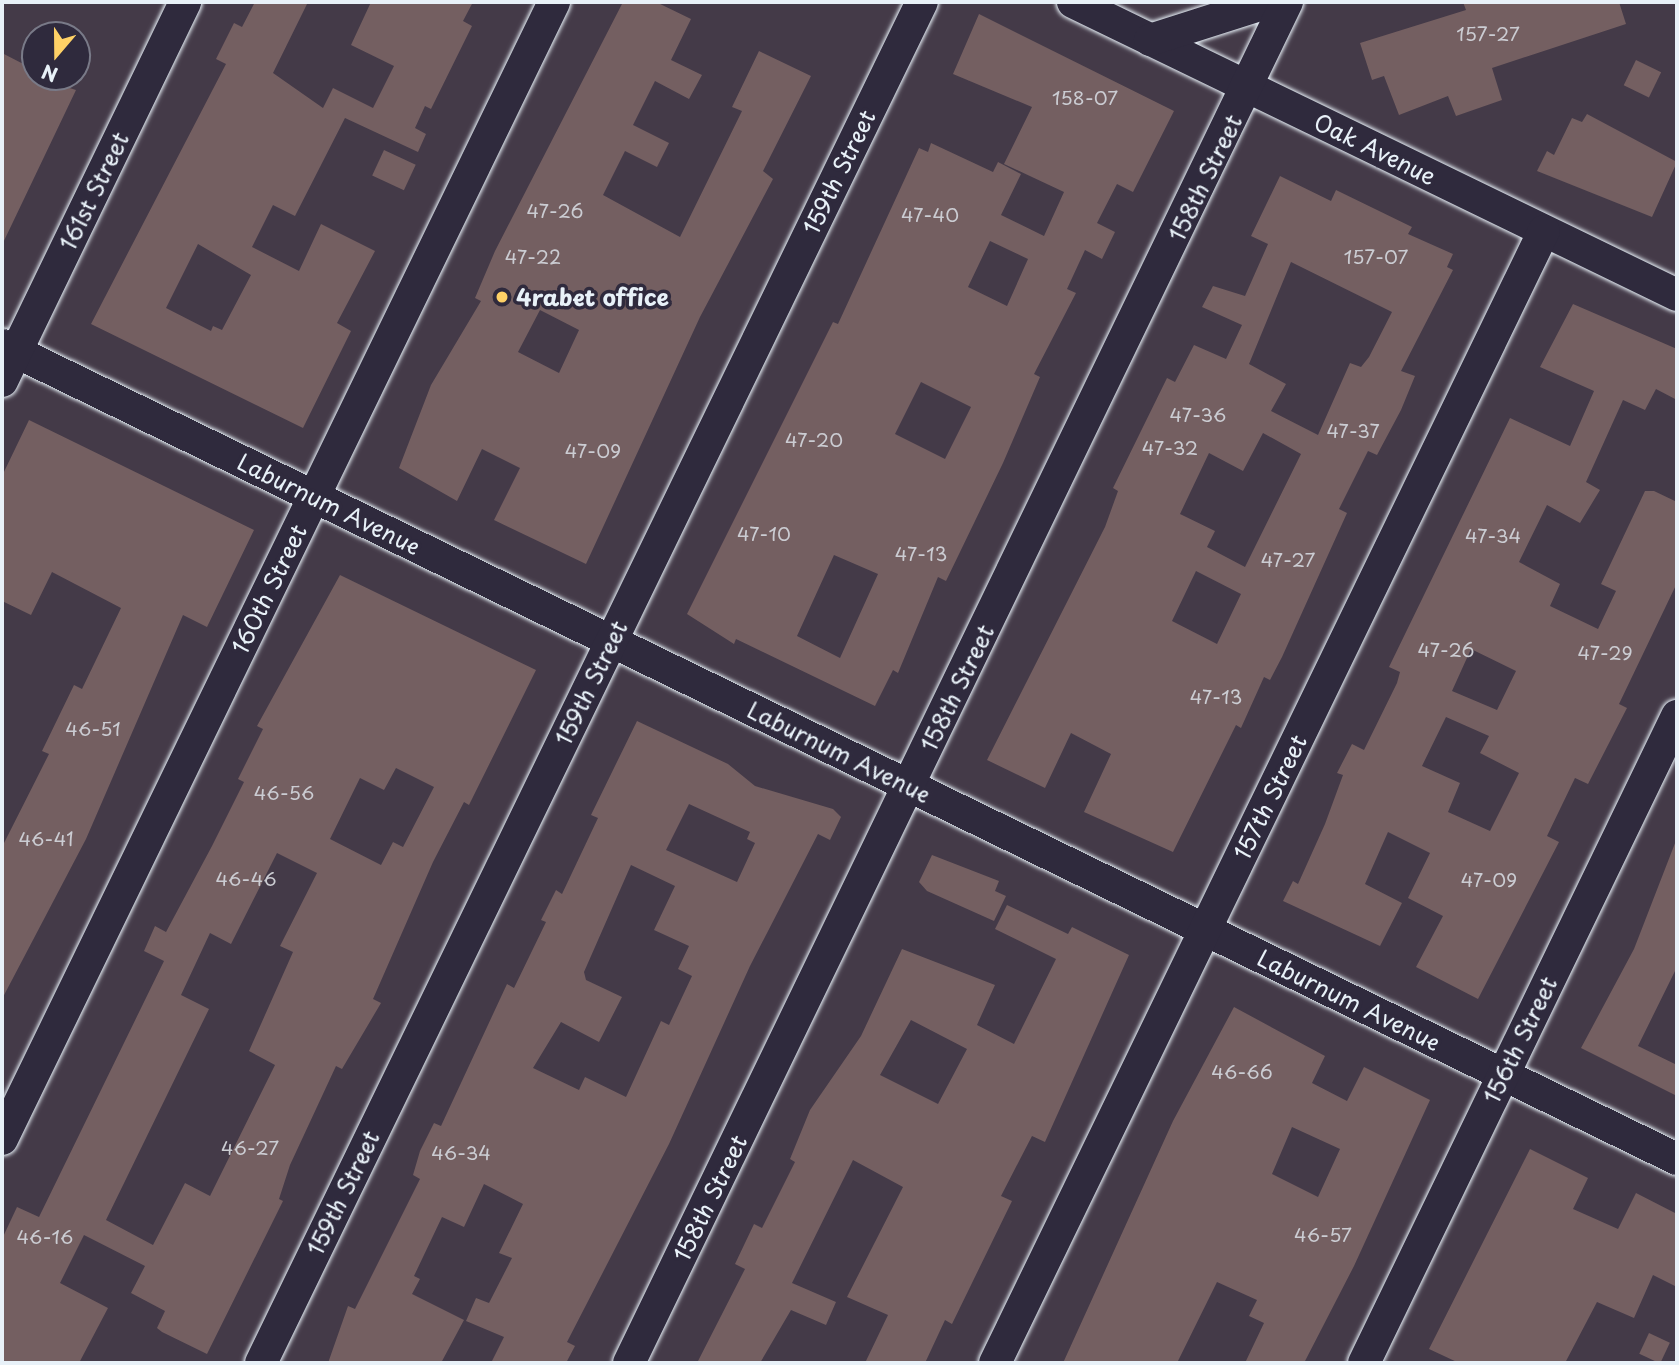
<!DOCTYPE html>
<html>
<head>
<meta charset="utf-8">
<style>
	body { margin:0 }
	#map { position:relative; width:1679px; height:1365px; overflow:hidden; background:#443a48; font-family:"Playpen Sans",sans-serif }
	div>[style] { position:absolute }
	.building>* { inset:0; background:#745f61; transform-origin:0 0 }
	.roads { filter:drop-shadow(0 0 2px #e8f1f8) drop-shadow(0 0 2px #e8f1f8) }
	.street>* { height:32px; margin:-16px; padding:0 16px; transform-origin:16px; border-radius:16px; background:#2f2a3d }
	.dots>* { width:19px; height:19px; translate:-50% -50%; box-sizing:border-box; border:4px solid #2f2a3d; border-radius:50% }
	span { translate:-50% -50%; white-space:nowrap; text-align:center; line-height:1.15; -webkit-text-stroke:7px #2f2a3d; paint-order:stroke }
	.number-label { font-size:19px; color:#cbccd2 }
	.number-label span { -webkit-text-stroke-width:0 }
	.street-label { font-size:23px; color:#e8f1f8 }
	.poi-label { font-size:23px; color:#e8f1f8; font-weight:700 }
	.left { translate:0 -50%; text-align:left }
	.frame { position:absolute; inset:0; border:4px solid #e8f1f8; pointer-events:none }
	.north { position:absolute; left:21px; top:21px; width:70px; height:70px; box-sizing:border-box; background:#2f2a3d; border:2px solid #797a88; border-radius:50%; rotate:200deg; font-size:19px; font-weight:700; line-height:28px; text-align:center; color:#e8f1f8 }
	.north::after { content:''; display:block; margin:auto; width:24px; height:32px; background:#ffd166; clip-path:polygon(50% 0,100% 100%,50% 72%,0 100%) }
</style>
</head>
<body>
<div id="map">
	<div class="building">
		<i style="clip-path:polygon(evenodd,255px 2px,308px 2px,273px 73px,323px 108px,333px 88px,373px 108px,394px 66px,351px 45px,371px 2px,473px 2px,463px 21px,472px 26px,431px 109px,425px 106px,415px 128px,426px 134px,418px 152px,345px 118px,295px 216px,273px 205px,252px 247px,299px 271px,321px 224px,375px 251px,337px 323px,351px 331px,303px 428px,91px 324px,226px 64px,216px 59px,234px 23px,242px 27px,255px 2px,198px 244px,251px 275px,222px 330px,213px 326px,211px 331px,166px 308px,198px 244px)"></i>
		<i style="clip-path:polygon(evenodd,623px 2px,656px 2px,691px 19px,671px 60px,702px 75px,689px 99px,655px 81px,633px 125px,669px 143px,657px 167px,625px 151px,603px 195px,680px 237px,742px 111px,732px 107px,759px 51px,811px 76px,763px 171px,773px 179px,700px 317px,586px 564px,494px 520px,520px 468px,482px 449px,457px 501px,399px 468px,431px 385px,481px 301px,475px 298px,495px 251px,623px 2px,540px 310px,579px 330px,559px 373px,518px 352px,540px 310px)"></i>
		<i style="clip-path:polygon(1463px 2px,1619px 2px,1626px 24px,1492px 68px,1502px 100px,1456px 116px,1448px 96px,1399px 115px,1384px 76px,1372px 80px,1360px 43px,1466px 10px)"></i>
		<i style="clip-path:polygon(evenodd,979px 14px,1174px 111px,1133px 192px,1117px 184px,1097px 223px,1115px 232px,1102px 259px,1085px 250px,1067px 289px,1076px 293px,1034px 374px,1040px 377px,1003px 463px,946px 581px,938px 577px,898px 673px,893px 670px,875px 706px,736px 639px,734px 644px,687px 614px,833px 322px,838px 324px,919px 148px,928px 152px,931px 143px,993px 172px,998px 162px,1021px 174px,1001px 215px,1044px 236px,1064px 192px,1004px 164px,1032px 107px,953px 74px,979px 14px,990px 241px,1028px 259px,1007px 306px,968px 287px,990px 241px,979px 14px,921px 382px,971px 407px,945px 459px,895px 434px,921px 382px,979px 14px,834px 555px,878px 574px,840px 658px,797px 636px,834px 555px)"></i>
		<i style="clip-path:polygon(2px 53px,35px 70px,35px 77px,76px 90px,2px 245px)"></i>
		<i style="left:1636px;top:60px;width:28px;height:28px;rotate:26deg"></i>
		<i style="clip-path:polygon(1587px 114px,1677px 162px,1652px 217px,1537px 171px,1547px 151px,1554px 155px,1572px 118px,1582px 122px)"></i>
		<i style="left:384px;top:150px;width:35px;height:28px;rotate:25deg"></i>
		<i style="clip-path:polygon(evenodd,1280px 176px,1331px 201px,1336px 190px,1412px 227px,1408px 234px,1453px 254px,1447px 267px,1453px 270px,1401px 371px,1415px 376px,1401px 410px,1377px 455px,1368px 451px,1339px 509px,1347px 513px,1282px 657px,1270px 680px,1264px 677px,1241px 728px,1236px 725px,1173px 852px,1084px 812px,1111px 754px,1071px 733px,1045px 788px,987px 760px,1105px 527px,1118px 491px,1113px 488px,1167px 378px,1175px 382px,1194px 345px,1226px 359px,1242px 325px,1202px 307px,1213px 286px,1245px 296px,1268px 244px,1251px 236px,1280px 176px,1291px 262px,1392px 312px,1369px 357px,1361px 367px,1350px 363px,1318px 435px,1271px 411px,1286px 384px,1249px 364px,1291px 262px,1280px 176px,1263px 433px,1301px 454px,1245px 567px,1207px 547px,1215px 531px,1180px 514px,1209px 453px,1243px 471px,1263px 433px,1280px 176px,1196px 571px,1241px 594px,1217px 644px,1172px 621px,1196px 571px)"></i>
		<i style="clip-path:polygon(evenodd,1573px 304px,1677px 349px,1677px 400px,1656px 389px,1645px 410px,1623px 400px,1586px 482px,1600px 490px,1580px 523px,1547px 505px,1519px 562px,1560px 584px,1550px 606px,1598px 629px,1616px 591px,1601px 584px,1645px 491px,1654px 491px,1677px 502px,1677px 583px,1619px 704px,1627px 708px,1588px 784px,1575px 778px,1547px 836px,1559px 842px,1478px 999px,1416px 967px,1443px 916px,1408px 898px,1430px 853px,1388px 832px,1365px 884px,1402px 903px,1380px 946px,1283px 901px,1293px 881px,1298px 884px,1325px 824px,1343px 775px,1337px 773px,1352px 744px,1364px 750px,1397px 683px,1400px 672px,1389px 667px,1510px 418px,1570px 446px,1594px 391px,1540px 367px,1573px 304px,1471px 649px,1516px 671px,1497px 710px,1452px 691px,1471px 649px,1573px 304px,1446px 717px,1489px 736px,1480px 753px,1519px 773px,1490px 831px,1448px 812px,1460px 783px,1422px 766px,1446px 717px)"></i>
		<i style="clip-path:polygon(29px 420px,254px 530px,207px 627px,183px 615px,86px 839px,2px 999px,2px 847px,49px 754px,42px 751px,74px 685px,82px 689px,121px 608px,52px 572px,31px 615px,2px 601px,2px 476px)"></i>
		<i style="clip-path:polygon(evenodd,340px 575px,536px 670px,469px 805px,464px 802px,433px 862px,373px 999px,381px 1003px,342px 1069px,336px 1066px,290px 1165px,279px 1199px,283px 1201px,207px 1354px,162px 1332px,157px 1328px,165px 1311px,131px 1293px,145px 1266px,84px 1235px,60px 1283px,108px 1308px,79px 1363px,2px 1363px,2px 1239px,17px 1207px,39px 1217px,164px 961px,144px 951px,155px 926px,166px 932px,212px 846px,244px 782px,238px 779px,263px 729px,257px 726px,340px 575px,396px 768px,434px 787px,403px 847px,393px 842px,381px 865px,330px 839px,360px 778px,384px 790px,396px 768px,340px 575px,277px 853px,317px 873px,280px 946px,293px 952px,249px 1051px,275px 1065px,210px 1196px,185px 1183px,153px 1245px,106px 1220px,209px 1009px,181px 995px,210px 933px,231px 944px,277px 853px)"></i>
		<i style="clip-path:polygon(evenodd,637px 721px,728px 764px,755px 786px,833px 809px,841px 817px,830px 840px,818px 834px,750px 966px,669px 1144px,567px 1342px,575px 1346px,566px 1363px,491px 1363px,504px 1337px,466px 1321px,476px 1298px,489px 1303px,512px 1258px,499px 1253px,523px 1204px,484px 1184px,464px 1227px,442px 1217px,414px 1276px,420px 1279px,412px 1294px,464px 1320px,441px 1363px,328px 1363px,348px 1306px,355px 1309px,420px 1179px,413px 1175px,420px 1151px,434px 1123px,441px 1126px,507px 984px,514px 988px,546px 922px,541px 920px,556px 890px,562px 894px,598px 818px,591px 815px,637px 721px,689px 804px,750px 832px,747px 839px,755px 843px,737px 882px,666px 850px,689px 804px,637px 721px,631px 865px,675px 886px,654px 930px,689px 946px,678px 969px,692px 976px,669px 1025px,661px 1021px,626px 1097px,585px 1077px,579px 1090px,533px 1068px,561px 1022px,599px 1042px,622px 997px,586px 980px,584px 972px,631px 865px)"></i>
		<i style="clip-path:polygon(1677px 838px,1677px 967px,1638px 1046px,1677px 1065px,1677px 1096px,1581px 1048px,1634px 949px)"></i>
		<i style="clip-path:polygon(932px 855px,999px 881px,995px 891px,1006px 896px,994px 921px,927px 891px,919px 882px)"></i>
		<i style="clip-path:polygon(evenodd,1007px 905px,1068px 934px,1072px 927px,1129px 955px,1045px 1142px,1032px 1136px,1001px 1196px,1012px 1201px,952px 1324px,945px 1320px,925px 1363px,865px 1363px,888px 1315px,847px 1297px,903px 1187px,853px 1160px,792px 1283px,836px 1302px,826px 1325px,791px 1310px,760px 1363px,697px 1363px,745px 1269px,735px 1264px,754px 1224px,762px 1228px,795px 1162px,790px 1159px,810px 1110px,861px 1036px,902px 949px,995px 985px,977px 1025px,1014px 1044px,1056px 959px,995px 929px,1007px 905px,911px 1020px,967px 1049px,938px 1104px,880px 1075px,911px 1020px)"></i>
		<i style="clip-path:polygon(evenodd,1234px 1007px,1325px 1056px,1312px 1083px,1347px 1101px,1364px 1067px,1430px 1100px,1354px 1266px,1304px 1363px,1245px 1363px,1264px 1323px,1249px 1316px,1257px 1300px,1217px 1282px,1177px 1363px,1063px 1363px,1173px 1121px,1234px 1007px,1292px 1127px,1340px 1149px,1318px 1197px,1272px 1174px,1292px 1127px)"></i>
		<i style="clip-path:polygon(1530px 1149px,1588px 1178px,1573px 1209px,1618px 1229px,1636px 1193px,1677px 1214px,1677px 1287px,1653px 1275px,1634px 1318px,1597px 1302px,1565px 1363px,1459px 1363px,1429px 1349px)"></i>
		<i style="left:1649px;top:1333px;width:23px;height:23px;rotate:25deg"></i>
	</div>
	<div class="roads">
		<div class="street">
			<i style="left:1073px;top:2px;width:671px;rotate:25.88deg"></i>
			<i style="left:1150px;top:40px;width:125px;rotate:-17.7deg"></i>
			<i style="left:2px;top:345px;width:1862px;rotate:25.92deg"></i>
			<i style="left:2px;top:381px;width:421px;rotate:-64.2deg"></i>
			<i style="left:2px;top:1139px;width:1264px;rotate:-64.1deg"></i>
			<i style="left:261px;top:1363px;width:1513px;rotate:-64.1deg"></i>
			<i style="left:629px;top:1363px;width:1512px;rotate:-64.2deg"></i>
			<i style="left:995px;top:1363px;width:1258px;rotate:-64.13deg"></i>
			<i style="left:1364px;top:1363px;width:719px;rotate:-64.18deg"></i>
		</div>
	</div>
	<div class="dots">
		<i style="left:502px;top:297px;background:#ffd166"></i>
	</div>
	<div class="number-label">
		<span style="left:1488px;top:34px">157-27</span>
		<span style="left:1085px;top:98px">158-07</span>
		<span style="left:555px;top:211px">47-26</span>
		<span style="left:930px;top:215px">47-40</span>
		<span style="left:533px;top:257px">47-22</span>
		<span style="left:1376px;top:257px">157-07</span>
		<span style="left:1198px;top:415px">47-36</span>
		<span style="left:1353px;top:431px">47-37</span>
		<span style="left:814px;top:440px">47-20</span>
		<span style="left:1170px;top:448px">47-32</span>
		<span style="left:593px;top:451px">47-09</span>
		<span style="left:764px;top:534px">47-10</span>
		<span style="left:1493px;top:536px">47-34</span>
		<span style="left:921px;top:554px">47-13</span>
		<span style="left:1288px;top:560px">47-27</span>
		<span style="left:1446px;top:650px">47-26</span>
		<span style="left:1605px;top:653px">47-29</span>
		<span style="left:1216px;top:697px">47-13</span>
		<span style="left:93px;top:729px">46-51</span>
		<span style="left:284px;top:793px">46-56</span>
		<span style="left:46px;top:839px">46-41</span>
		<span style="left:246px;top:879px">46-46</span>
		<span style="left:1489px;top:880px">47-09</span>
		<span style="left:1242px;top:1072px">46-66</span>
		<span style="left:250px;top:1148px">46-27</span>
		<span style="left:461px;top:1153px">46-34</span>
		<span style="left:1323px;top:1235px">46-57</span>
		<span style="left:45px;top:1237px">46-16</span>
	</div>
	<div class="street-label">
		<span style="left:1375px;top:149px;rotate:26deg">Oak Avenue</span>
		<span style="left:839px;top:172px;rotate:-64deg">159th Street</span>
		<span style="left:1205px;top:178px;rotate:-64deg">158th Street</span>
		<span style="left:94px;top:191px;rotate:-64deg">161st Street</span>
		<span style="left:329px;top:504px;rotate:26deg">Laburnum Avenue</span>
		<span style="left:269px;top:589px;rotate:-64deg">160th Street</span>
		<span style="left:591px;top:683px;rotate:-64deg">159th Street</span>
		<span style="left:957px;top:688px;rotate:-64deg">158th Street</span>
		<span style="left:839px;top:752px;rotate:26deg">Laburnum Avenue</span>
		<span style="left:1270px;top:797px;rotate:-64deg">157th Street</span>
		<span style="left:1349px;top:1000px;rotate:26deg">Laburnum Avenue</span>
		<span style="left:1520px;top:1040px;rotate:-64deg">156th Street</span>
		<span style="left:343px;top:1193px;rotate:-64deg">159th Street</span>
		<span style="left:710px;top:1198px;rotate:-64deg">158th Street</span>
	</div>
	<div class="poi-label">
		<span class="left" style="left:516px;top:297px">4rabet office</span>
	</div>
	<div class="frame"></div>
	<div class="north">N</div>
</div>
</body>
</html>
